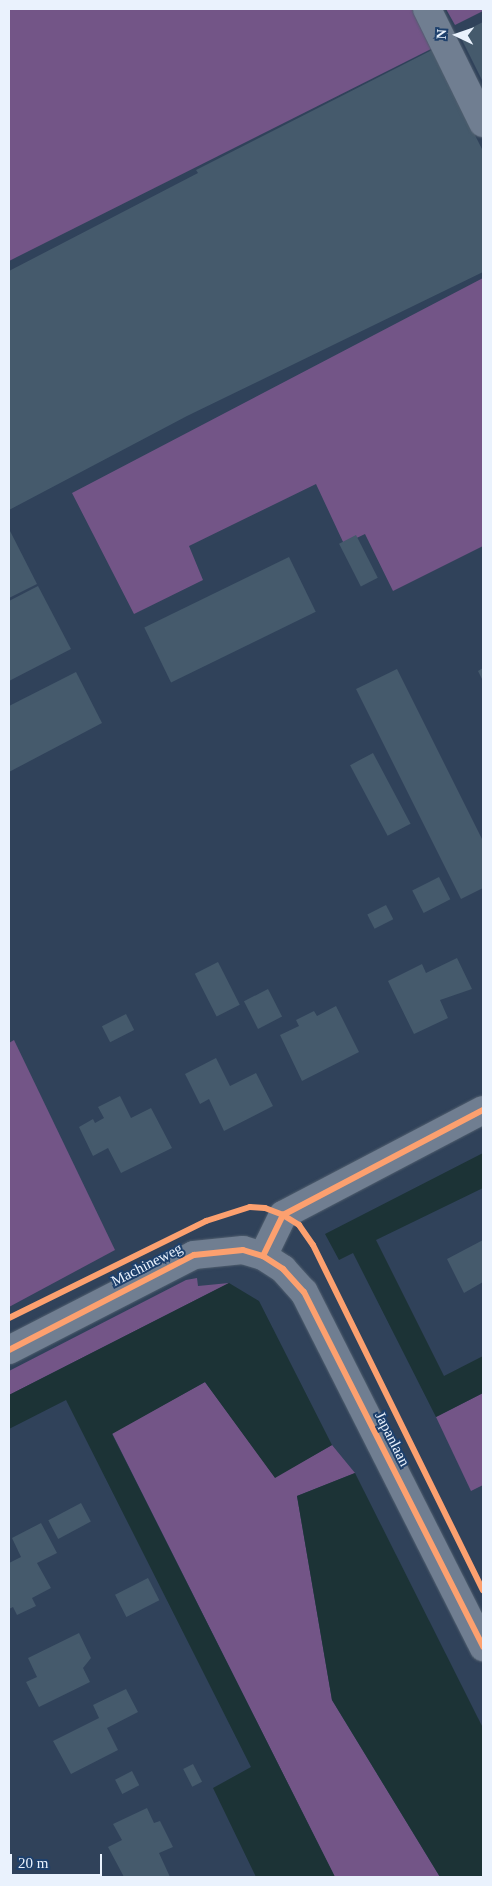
<!DOCTYPE html>
<html>
<head>
<meta charset="utf-8">
<style>
	body { margin:0 }
	#map { position:relative; width:492px; height:1886px; overflow:hidden; background:#30425a; font-family:Georgia,serif }
	div>[style] { position:absolute }
	.green>* { inset:0; background:#735587 }
	.water>* { inset:0; background:#1c3336 }
	.building>* { inset:0; background:#455a6c; transform-origin:0 0 }
	.roads { filter:drop-shadow(0 0 1px #505e6e) drop-shadow(0 0 1px #505e6e) }
	.minor>* { height:28px; margin:-14px; padding:0 14px; transform-origin:14px; border-radius:14px; background:#707e91 }
	.cycleway>* { height:6px; margin:-3px; padding:0 3px; transform-origin:3px; border-radius:3px; background:#fca06f }
	span { translate:-50% -50%; white-space:nowrap; text-align:center; line-height:1.15; -webkit-text-stroke:4px #1e406c; paint-order:stroke }
	.street-label { font-size:15px; color:#eaf2fd }
	.frame { position:absolute; inset:0; border:10px solid #eaf2fd; pointer-events:none }
	.north { position:absolute; left:432px; top:10px; width:50px; height:50px; -webkit-text-stroke:4px #1e406c; paint-order:stroke; rotate:273deg; font-size:14px; font-weight:700; line-height:20px; text-align:center; color:#eaf2fd }
	.north::after { content:''; display:block; margin:auto; width:18px; height:22px; background:#eaf2fd; clip-path:polygon(50% 0,100% 100%,50% 72%,0 100%) }
	.scale { position:absolute; left:10px; top:1854px; width:92px; height:22px; box-sizing:border-box; border:2px solid #eaf2fd; border-top:0; padding-left:6px; font-size:15px; line-height:18px; white-space:nowrap; color:#eaf2fd; -webkit-text-stroke:4px #1e406c; paint-order:stroke }
</style>
</head>
<body>
<div id="map">
	<div class="green">
		<i style="clip-path:polygon(9px 9px,414px 9px,433px 48px,9px 261px)"></i>
		<i style="clip-path:polygon(446px 9px,483px 9px,483px 11px,455px 25px)"></i>
		<i style="clip-path:polygon(483px 278px,483px 546px,393px 591px,365px 534px,344px 544px,316px 484px,189px 546px,203px 580px,134px 614px,72px 493px)"></i>
		<i style="clip-path:polygon(14px 1040px,115px 1250px,9px 1307px,9px 1043px)"></i>
		<i style="clip-path:polygon(197px 1278px,198px 1286px,229px 1283px,9px 1395px,9px 1371px,186px 1280px)"></i>
		<i style="clip-path:polygon(205px 1382px,275px 1477px,332px 1445px,355px 1473px,297px 1496px,332px 1700px,440px 1877px,335px 1877px,112px 1433px)"></i>
		<i style="clip-path:polygon(483px 1393px,483px 1485px,471px 1491px,436px 1417px)"></i>
	</div>
	<div class="water">
		<i style="clip-path:polygon(483px 1153px,483px 1188px,376px 1240px,444px 1376px,483px 1356px,483px 1393px,436px 1417px,353px 1253px,339px 1260px,325px 1234px)"></i>
		<i style="clip-path:polygon(229px 1283px,259px 1301px,332px 1445px,275px 1478px,205px 1382px,112px 1434px,335px 1877px,256px 1877px,213px 1788px,251px 1767px,66px 1400px,9px 1429px,9px 1395px)"></i>
		<i style="clip-path:polygon(355px 1473px,483px 1728px,483px 1877px,440px 1877px,332px 1700px,297px 1496px)"></i>
	</div>
	<div class="building">
		<i style="clip-path:polygon(483px 22px,483px 82px,459px 34px)"></i>
		<i style="clip-path:polygon(432px 50px,483px 151px,483px 272px,187px 416px,9px 510px,9px 271px,198px 173px,196px 170px)"></i>
		<i style="clip-path:polygon(9px 529px,37px 584px,9px 598px)"></i>
		<i style="left:356px;top:535px;width:48px;height:19px;rotate:63deg"></i>
		<i style="left:289px;top:557px;width:61px;height:161px;rotate:64deg"></i>
		<i style="clip-path:polygon(38px 586px,71px 649px,9px 681px,9px 601px)"></i>
		<i style="clip-path:polygon(483px 668px,483px 681px,478px 671px)"></i>
		<i style="clip-path:polygon(397px 669px,483px 841px,483px 888px,461px 899px,356px 689px)"></i>
		<i style="clip-path:polygon(76px 672px,102px 723px,9px 772px,9px 706px)"></i>
		<i style="left:373px;top:753px;width:80px;height:26px;rotate:62deg"></i>
		<i style="left:439px;top:877px;width:25px;height:30px;rotate:63deg"></i>
		<i style="left:386px;top:905px;width:16px;height:21px;rotate:63deg"></i>
		<i style="clip-path:polygon(457px 958px,472px 989px,440px 1000px,448px 1018px,414px 1034px,388px 981px,422px 964px,426px 973px)"></i>
		<i style="left:218px;top:962px;width:48px;height:26px;rotate:63deg"></i>
		<i style="left:268px;top:989px;width:31px;height:27px;rotate:63deg"></i>
		<i style="clip-path:polygon(336px 1006px,359px 1052px,302px 1081px,280px 1035px,299px 1026px,296px 1020px,314px 1011px,317px 1016px)"></i>
		<i style="left:126px;top:1014px;width:18px;height:27px;rotate:63deg"></i>
		<i style="clip-path:polygon(216px 1058px,230px 1086px,256px 1073px,273px 1106px,224px 1131px,209px 1099px,200px 1104px,185px 1074px)"></i>
		<i style="clip-path:polygon(120px 1096px,131px 1118px,151px 1108px,172px 1148px,121px 1173px,108px 1148px,93px 1156px,79px 1127px,93px 1119px,95px 1123px,104px 1118px,98px 1107px)"></i>
		<i style="clip-path:polygon(483px 1240px,483px 1282px,464px 1293px,447px 1259px)"></i>
		<i style="left:81px;top:1503px;width:21px;height:37px;rotate:62deg"></i>
		<i style="clip-path:polygon(41px 1523px,57px 1553px,37px 1563px,51px 1588px,32px 1598px,36px 1606px,17px 1615px,13px 1607px,9px 1609px,9px 1563px,21px 1557px,12px 1538px)"></i>
		<i style="left:148px;top:1578px;width:25px;height:37px;rotate:63deg"></i>
		<i style="clip-path:polygon(79px 1633px,91px 1658px,83px 1668px,90px 1682px,39px 1707px,26px 1682px,37px 1677px,28px 1658px)"></i>
		<i style="clip-path:polygon(126px 1689px,138px 1712px,107px 1728px,118px 1750px,71px 1774px,53px 1741px,99px 1718px,93px 1705px)"></i>
		<i style="left:193px;top:1764px;width:20px;height:11px;rotate:63deg"></i>
		<i style="left:132px;top:1771px;width:16px;height:19px;rotate:63deg"></i>
		<i style="clip-path:polygon(147px 1808px,154px 1823px,160px 1821px,173px 1847px,159px 1853px,170px 1877px,124px 1877px,108px 1847px,122px 1840px,113px 1824px)"></i>
	</div>
	<div class="roads">
		<div class="minor">
			<i style="left:427px;top:9px;width:127px;rotate:63.8deg"></i>
			<i style="left:263px;top:1256px;width:46px;rotate:-64deg"></i>
			<i style="left:283px;top:1215px;width:226px;rotate:-27.7deg"></i>
			<i style="left:9px;top:1350px;width:208px;rotate:-27.2deg"></i>
			<i style="left:194px;top:1255px;width:49px;rotate:-5.8deg"></i>
			<i style="left:243px;top:1250px;width:21px;rotate:17deg"></i>
			<i style="left:263px;top:1256px;width:24px;rotate:33deg"></i>
			<i style="left:283px;top:1269px;width:31px;rotate:48deg"></i>
			<i style="left:304px;top:1292px;width:398px;rotate:63.2deg"></i>
		</div>
	</div>
	<div class="cycleway">
		<i style="left:263px;top:1256px;width:46px;rotate:-64deg"></i>
		<i style="left:283px;top:1215px;width:226px;rotate:-27.7deg"></i>
		<i style="left:9px;top:1318px;width:220px;rotate:-26.2deg"></i>
		<i style="left:206px;top:1221px;width:46px;rotate:-17.7deg"></i>
		<i style="left:250px;top:1207px;width:15px;rotate:4deg"></i>
		<i style="left:265px;top:1208px;width:19px;rotate:21deg"></i>
		<i style="left:283px;top:1215px;width:19px;rotate:32deg"></i>
		<i style="left:299px;top:1225px;width:24px;rotate:55deg"></i>
		<i style="left:313px;top:1245px;width:385px;rotate:63.8deg"></i>
		<i style="left:9px;top:1350px;width:208px;rotate:-27.2deg"></i>
		<i style="left:194px;top:1255px;width:49px;rotate:-5.8deg"></i>
		<i style="left:243px;top:1250px;width:21px;rotate:17deg"></i>
		<i style="left:263px;top:1256px;width:24px;rotate:33deg"></i>
		<i style="left:283px;top:1269px;width:31px;rotate:48deg"></i>
		<i style="left:304px;top:1292px;width:398px;rotate:63.2deg"></i>
	</div>
	<div class="street-label">
		<span style="left:147px;top:1265px;rotate:-27deg">Machineweg</span>
		<span style="left:392px;top:1439px;rotate:63deg">Japanlaan</span>
	</div>
	<div class="frame"></div>
	<div class="north">N</div>
	<div class="scale">20 m</div>
</div>
</body>
</html>
